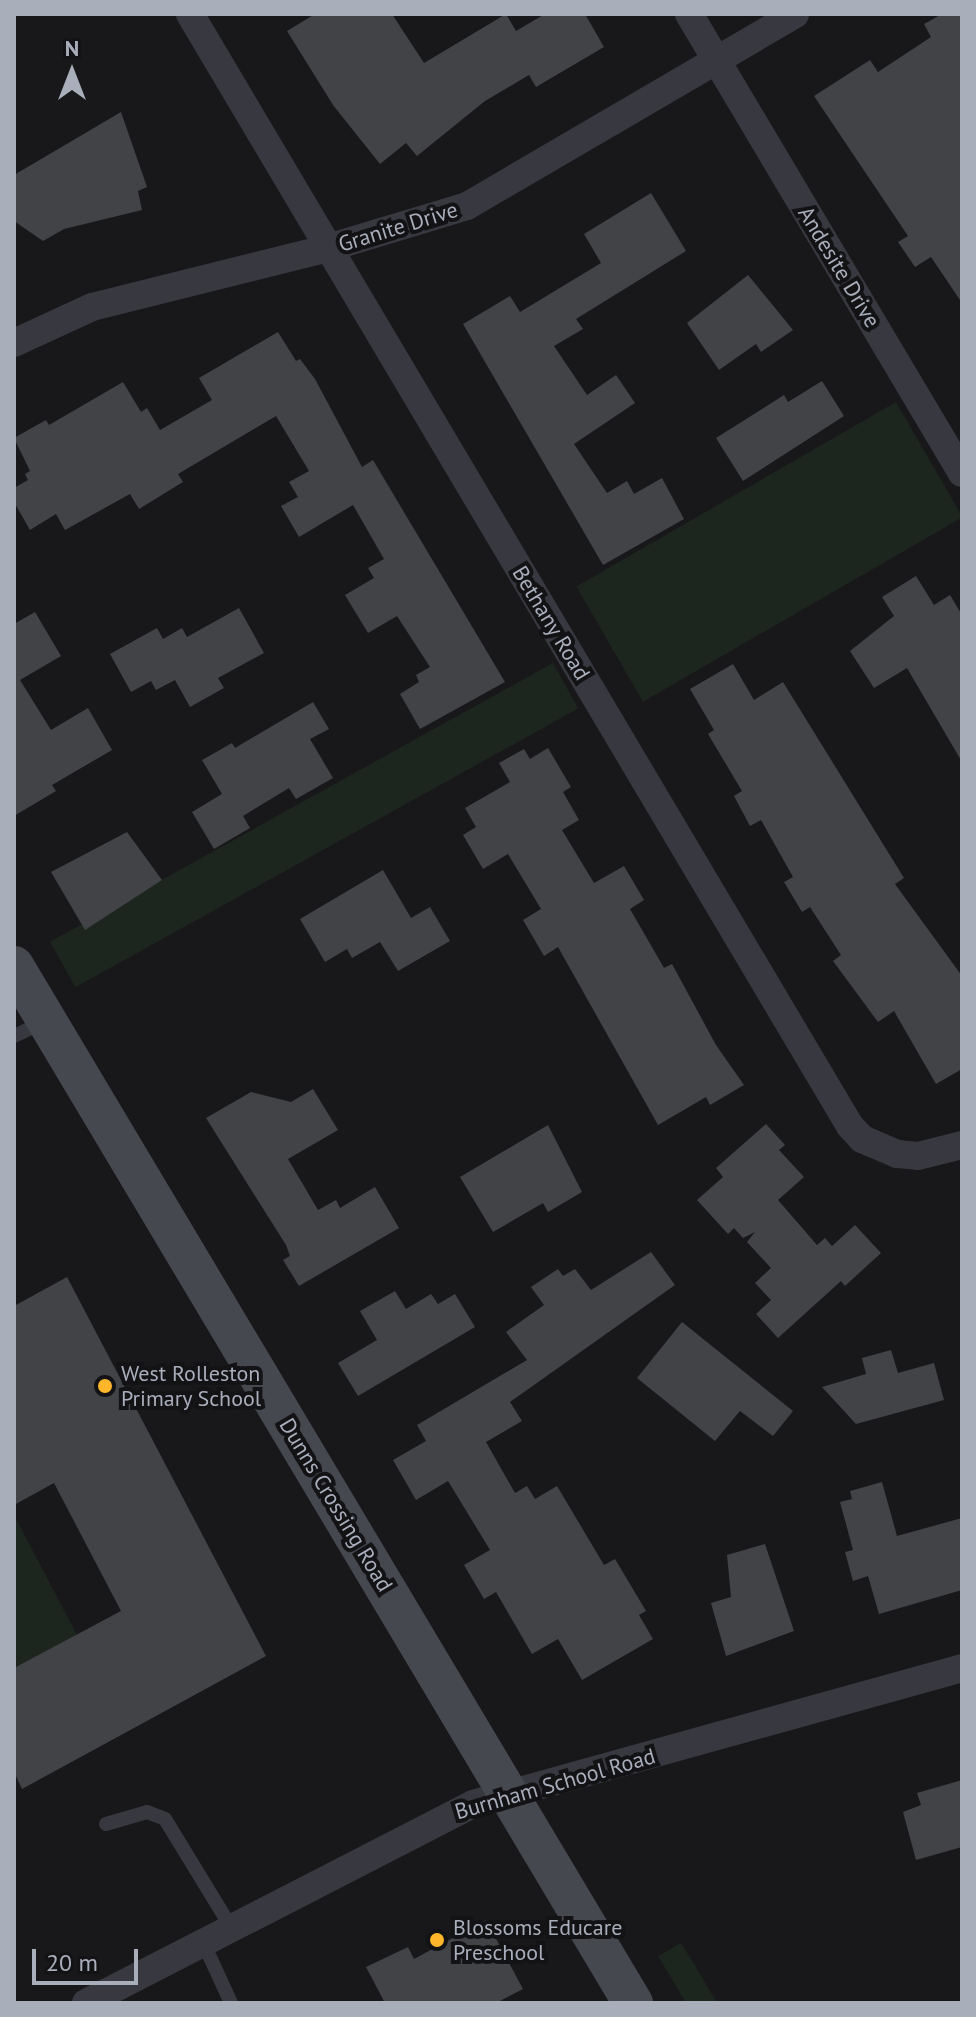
<!DOCTYPE html>
<html>
<head>
<meta charset="utf-8">
<style>
	body { margin:0 }
	#map { position:relative; width:976px; height:2017px; overflow:hidden; background:#18181a; font-family:"PT Sans",sans-serif }
	div>[style] { position:absolute }
	.green>* { inset:0; background:#1d261e; transform-origin:0 0 }
	.building>* { inset:0; background:#414347 }
	.lane>* { height:14px; margin:-7px; padding:0 7px; transform-origin:7px; border-radius:7px; background:#383940 }
	.street>* { height:28px; margin:-14px; padding:0 14px; transform-origin:14px; border-radius:14px; background:#383940 }
	.secondary>* { height:40px; margin:-20px; padding:0 20px; transform-origin:20px; border-radius:20px; background:#464850 }
	.dots>* { width:22px; height:22px; translate:-50% -50%; box-sizing:border-box; border:4px solid #131315; border-radius:50% }
	span { translate:-50% -50%; white-space:nowrap; text-align:center; line-height:1.15; -webkit-text-stroke:8px #131315; paint-order:stroke }
	.street-label { font-size:22px; color:#a9aebb }
	.poi-label { font-size:22px; color:#a9aebb }
	.left { translate:0 -50%; text-align:left }
	.frame { position:absolute; inset:0; border:16px solid #a9aebb; pointer-events:none }
	.north { position:absolute; left:32px; top:32px; width:80px; height:80px; -webkit-text-stroke:6px #131315; paint-order:stroke; rotate:0deg; font-size:22px; font-weight:700; line-height:32px; text-align:center; color:#a9aebb }
	.north::after { content:''; display:block; margin:auto; width:28px; height:36px; background:#a9aebb; clip-path:polygon(50% 0,100% 100%,50% 72%,0 100%) }
	.scale { position:absolute; left:32px; top:1949px; width:106px; height:36px; box-sizing:border-box; border:4px solid #a9aebb; border-top:0; padding-left:10px; font-size:24px; line-height:28px; white-space:nowrap; color:#a9aebb; -webkit-text-stroke:6px #131315; paint-order:stroke }
</style>
</head>
<body>
<div id="map">
	<div class="green">
		<i style="left:896px;top:402px;width:133px;height:369px;rotate:60deg"></i>
		<i style="left:553px;top:663px;width:52px;height:575px;rotate:61deg"></i>
		<i style="clip-path:polygon(14px 1515px,77px 1635px,14px 1668px)"></i>
		<i style="clip-path:polygon(681px 1943px,693px 1962px,717px 2003px,686px 2003px,658px 1956px)"></i>
	</div>
	<div class="building">
		<i style="clip-path:polygon(315px 14px,392px 14px,424px 63px,506px 14px,516px 31px,545px 14px,585px 14px,604px 47px,536px 87px,529px 75px,485px 101px,417px 156px,406px 143px,380px 164px,333px 105px,287px 31px)"></i>
		<i style="clip-path:polygon(942px 14px,962px 14px,962px 303px,931px 257px,915px 267px,898px 242px,908px 236px,814px 96px,870px 60px,878px 72px,931px 37px,924px 24px)"></i>
		<i style="clip-path:polygon(121px 112px,147px 187px,138px 191px,142px 210px,64px 229px,43px 241px,14px 221px,14px 175px)"></i>
		<i style="clip-path:polygon(651px 193px,686px 251px,576px 319px,583px 329px,554px 346px,587px 395px,616px 375px,635px 403px,574px 444px,607px 493px,627px 481px,634px 494px,662px 478px,684px 519px,603px 565px,463px 324px,510px 296px,520px 312px,601px 263px,584px 234px)"></i>
		<i style="clip-path:polygon(748px 275px,793px 330px,761px 352px,756px 344px,719px 370px,687px 323px)"></i>
		<i style="clip-path:polygon(278px 332px,296px 361px,300px 359px,315px 379px,362px 467px,373px 460px,505px 682px,420px 729px,400px 694px,419px 682px,416px 675px,430px 667px,397px 616px,368px 633px,345px 595px,374px 578px,368px 568px,384px 559px,353px 505px,299px 537px,281px 506px,298px 497px,289px 482px,309px 471px,276px 416px,178px 474px,183px 482px,139px 509px,130px 494px,65px 530px,56px 514px,30px 530px,14px 502px,14px 488px,28px 480px,25px 474px,30px 471px,14px 438px,46px 420px,49px 425px,123px 382px,141px 412px,147px 408px,160px 430px,212px 400px,199px 378px)"></i>
		<i style="clip-path:polygon(822px 381px,844px 416px,743px 481px,716px 438px,784px 395px,788px 402px)"></i>
		<i style="clip-path:polygon(916px 576px,934px 605px,950px 595px,962px 615px,962px 762px,907px 668px,874px 688px,850px 651px,894px 616px,882px 597px)"></i>
		<i style="clip-path:polygon(239px 608px,264px 653px,218px 678px,224px 688px,190px 707px,175px 680px,156px 690px,151px 681px,131px 692px,110px 654px,157px 628px,163px 639px,182px 628px,187px 637px)"></i>
		<i style="clip-path:polygon(35px 612px,61px 656px,20px 680px,51px 730px,88px 708px,112px 750px,52px 785px,56px 791px,14px 816px,14px 624px)"></i>
		<i style="clip-path:polygon(733px 664px,754px 700px,783px 682px,904px 878px,895px 884px,962px 976px,962px 1069px,936px 1084px,894px 1011px,878px 1022px,833px 961px,841px 955px,810px 907px,802px 912px,784px 882px,793px 877px,761px 820px,750px 826px,734px 796px,742px 791px,708px 734px,714px 730px,690px 689px)"></i>
		<i style="clip-path:polygon(313px 702px,329px 729px,310px 739px,333px 778px,296px 799px,289px 788px,243px 816px,250px 828px,214px 849px,192px 812px,222px 794px,202px 760px,232px 743px,235px 748px)"></i>
		<i style="clip-path:polygon(548px 748px,571px 787px,563px 792px,579px 820px,562px 830px,594px 883px,624px 866px,644px 900px,630px 909px,664px 968px,672px 964px,716px 1045px,744px 1085px,710px 1105px,706px 1097px,658px 1125px,558px 947px,544px 956px,523px 920px,541px 909px,508px 854px,483px 869px,463px 835px,476px 827px,465px 808px,510px 782px,499px 763px,524px 749px,530px 759px)"></i>
		<i style="clip-path:polygon(127px 832px,162px 880px,85px 930px,51px 872px)"></i>
		<i style="clip-path:polygon(383px 870px,411px 918px,430px 907px,450px 941px,398px 971px,380px 942px,352px 958px,347px 949px,325px 962px,300px 919px)"></i>
		<i style="clip-path:polygon(313px 1089px,338px 1130px,288px 1159px,318px 1210px,336px 1200px,340px 1208px,375px 1187px,399px 1228px,299px 1286px,283px 1260px,290px 1256px,286px 1245px,206px 1118px,251px 1092px,291px 1102px)"></i>
		<i style="clip-path:polygon(766px 1124px,785px 1145px,779px 1150px,804px 1177px,778px 1200px,817px 1245px,825px 1238px,832px 1246px,855px 1225px,881px 1253px,845px 1286px,841px 1281px,778px 1338px,756px 1314px,771px 1300px,755px 1283px,771px 1268px,747px 1242px,755px 1232px,743px 1238px,734px 1228px,728px 1234px,697px 1200px,723px 1177px,716px 1168px)"></i>
		<i style="clip-path:polygon(548px 1125px,582px 1192px,548px 1212px,543px 1203px,493px 1232px,460px 1177px)"></i>
		<i style="clip-path:polygon(651px 1252px,675px 1285px,510px 1402px,522px 1421px,486px 1442px,515px 1493px,527px 1486px,535px 1499px,557px 1486px,604px 1565px,615px 1559px,646px 1611px,639px 1615px,653px 1639px,582px 1680px,558px 1639px,532px 1654px,496px 1592px,484px 1599px,464px 1565px,490px 1550px,448px 1481px,416px 1500px,393px 1460px,426px 1441px,417px 1425px,527px 1360px,506px 1332px,544px 1305px,531px 1287px,558px 1269px,563px 1276px,575px 1269px,591px 1290px)"></i>
		<i style="clip-path:polygon(67px 1277px,266px 1656px,22px 1789px,14px 1772px,14px 1668px,121px 1611px,54px 1483px,14px 1505px,14px 1306px)"></i>
		<i style="clip-path:polygon(395px 1291px,406px 1309px,431px 1294px,438px 1304px,455px 1294px,475px 1327px,358px 1396px,338px 1363px,377px 1340px,360px 1311px)"></i>
		<i style="clip-path:polygon(682px 1322px,793px 1411px,773px 1436px,740px 1411px,715px 1441px,637px 1378px)"></i>
		<i style="clip-path:polygon(891px 1350px,898px 1373px,934px 1363px,944px 1400px,856px 1424px,822px 1387px,866px 1374px,862px 1358px)"></i>
		<i style="clip-path:polygon(882px 1482px,897px 1536px,962px 1518px,962px 1590px,879px 1614px,868px 1576px,853px 1581px,845px 1552px,853px 1550px,840px 1502px,852px 1499px,850px 1491px)"></i>
		<i style="clip-path:polygon(765px 1544px,794px 1631px,726px 1656px,711px 1603px,731px 1597px,727px 1555px)"></i>
		<i style="clip-path:polygon(962px 1780px,962px 1847px,916px 1860px,903px 1812px,921px 1805px,917px 1793px)"></i>
		<i style="clip-path:polygon(486px 1920px,523px 1989px,496px 2003px,385px 2003px,366px 1967px,408px 1947px,414px 1959px)"></i>
	</div>
	<div class="lane">
		<i style="left:14px;top:1036px;width:35px;rotate:-25deg"></i>
		<i style="left:106px;top:1824px;width:43px;rotate:-16.3deg"></i>
		<i style="left:147px;top:1812px;width:19px;rotate:21deg"></i>
		<i style="left:165px;top:1819px;width:127px;rotate:58.6deg"></i>
		<i style="left:203px;top:1942px;width:67px;rotate:65.3deg"></i>
	</div>
	<div class="street">
		<i style="left:190px;top:14px;width:1293px;rotate:59.31deg"></i>
		<i style="left:850px;top:1126px;width:18px;rotate:47deg"></i>
		<i style="left:862px;top:1139px;width:38px;rotate:23deg"></i>
		<i style="left:897px;top:1154px;width:21px;rotate:5deg"></i>
		<i style="left:918px;top:1156px;width:45px;rotate:-14deg"></i>
		<i style="left:689px;top:14px;width:534px;rotate:59.26deg"></i>
		<i style="left:14px;top:343px;width:86px;rotate:-24.8deg"></i>
		<i style="left:92px;top:307px;width:243px;rotate:-14deg"></i>
		<i style="left:328px;top:248px;width:145px;rotate:-16.8deg"></i>
		<i style="left:467px;top:206px;width:380px;rotate:-30.3deg"></i>
		<i style="left:86px;top:2003px;width:435px;rotate:-27.2deg"></i>
		<i style="left:473px;top:1804px;width:508px;rotate:-15.54deg"></i>
	</div>
	<div class="secondary">
		<i style="left:14px;top:966px;width:1208px;rotate:59.17deg"></i>
	</div>
	<div class="dots">
		<i style="left:105px;top:1386px;background:#ffb62b"></i>
		<i style="left:437px;top:1940px;background:#ffb62b"></i>
	</div>
	<div class="street-label">
		<span style="left:398px;top:227px;rotate:-17deg">Granite Drive</span>
		<span style="left:839px;top:267px;rotate:59deg">Andesite Drive</span>
		<span style="left:551px;top:623px;rotate:59deg">Bethany Road</span>
		<span style="left:336px;top:1505px;rotate:59deg">Dunns Crossing Road</span>
		<span style="left:555px;top:1784px;rotate:-16deg">Burnham School Road</span>
	</div>
	<div class="poi-label">
		<span class="left" style="left:121px;top:1386px">West Rolleston<br>Primary School</span>
		<span class="left" style="left:453px;top:1940px">Blossoms Educare<br>Preschool</span>
	</div>
	<div class="frame"></div>
	<div class="north">N</div>
	<div class="scale">20 m</div>
</div>
</body>
</html>
